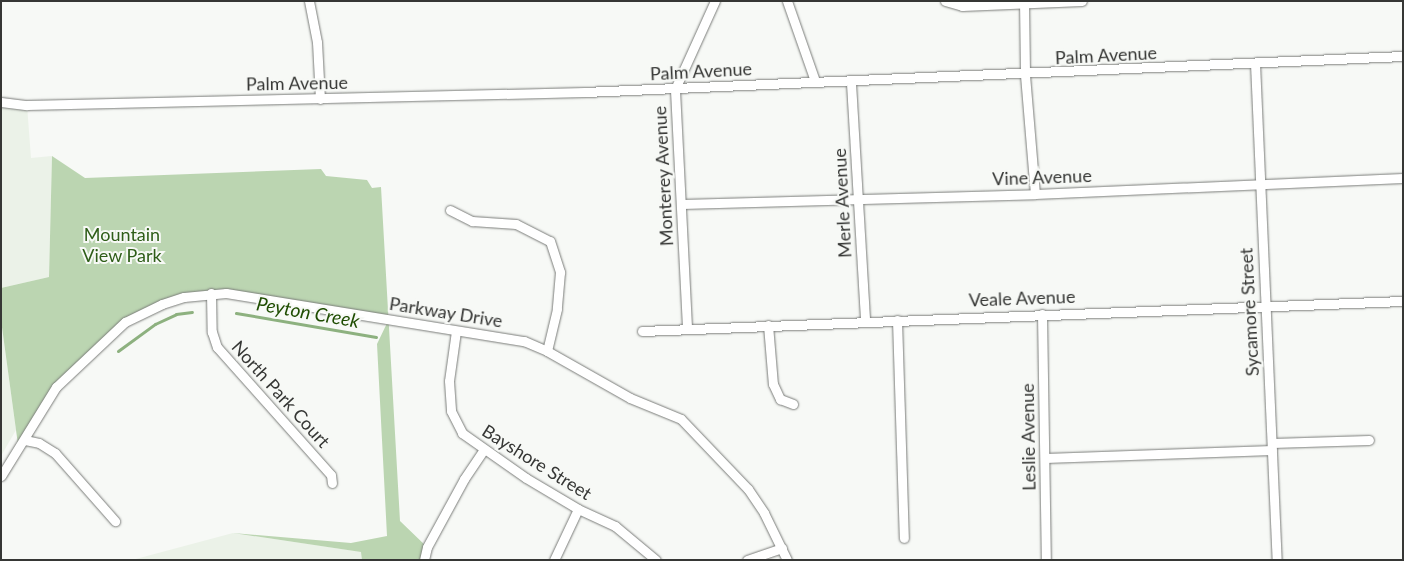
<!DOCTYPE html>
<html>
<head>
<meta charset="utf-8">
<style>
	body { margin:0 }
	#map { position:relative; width:1404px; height:561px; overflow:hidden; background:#f7f9f6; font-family:Lato,sans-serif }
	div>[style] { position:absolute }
	.built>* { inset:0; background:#ebf2e8 }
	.green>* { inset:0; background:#bbd5b1 }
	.stream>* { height:3px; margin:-1.5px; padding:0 1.5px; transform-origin:1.5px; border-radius:1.5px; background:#8db17f }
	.roads { filter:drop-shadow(0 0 1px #7a7c79) drop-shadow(0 0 1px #7a7c79) }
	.street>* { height:9px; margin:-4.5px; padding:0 4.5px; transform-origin:4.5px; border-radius:4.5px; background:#fff }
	span { translate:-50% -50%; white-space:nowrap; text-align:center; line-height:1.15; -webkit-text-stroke:4px #f7f9f6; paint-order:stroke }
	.street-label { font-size:18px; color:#363735 }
	.park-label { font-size:18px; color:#2e5d18 }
	.water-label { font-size:19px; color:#1f4d02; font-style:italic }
	.frame { position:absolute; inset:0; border:2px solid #363735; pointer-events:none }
</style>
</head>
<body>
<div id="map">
	<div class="built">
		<i style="clip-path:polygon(1px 102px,27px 105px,31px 158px,52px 156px,49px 277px,1px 288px)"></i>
		<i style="clip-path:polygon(1px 320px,16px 430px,1px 456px)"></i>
		<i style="clip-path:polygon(233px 533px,362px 552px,362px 560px,132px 560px)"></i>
	</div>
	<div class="green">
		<i style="clip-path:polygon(52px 156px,85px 178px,321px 169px,326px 176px,367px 180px,372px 188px,381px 187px,400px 521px,427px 547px,424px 560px,362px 560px,361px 552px,233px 533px,351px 543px,387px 536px,377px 344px,389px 319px,262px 298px,184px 297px,125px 322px,56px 387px,19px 452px,1px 320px,1px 288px,49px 277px)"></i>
	</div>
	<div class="stream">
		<i style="left:236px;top:313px;width:142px;rotate:9.7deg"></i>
		<i style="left:118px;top:351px;width:46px;rotate:-36.1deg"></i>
		<i style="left:155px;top:324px;width:23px;rotate:-25deg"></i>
		<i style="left:176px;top:314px;width:16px;rotate:-7deg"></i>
	</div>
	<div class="roads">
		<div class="street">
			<i style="left:309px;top:1px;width:42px;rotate:79deg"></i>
			<i style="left:317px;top:42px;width:57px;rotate:87deg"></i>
			<i style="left:787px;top:1px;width:85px;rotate:70.7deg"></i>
			<i style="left:945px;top:1px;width:18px;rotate:16deg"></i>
			<i style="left:962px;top:6px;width:120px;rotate:-2.4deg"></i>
			<i style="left:1024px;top:1px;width:74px;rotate:89.2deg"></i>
			<i style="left:1025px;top:75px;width:119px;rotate:85.2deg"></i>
			<i style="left:1255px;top:63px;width:497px;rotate:87.5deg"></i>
			<i style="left:851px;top:83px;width:239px;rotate:86.6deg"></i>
			<i style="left:1px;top:102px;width:26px;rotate:7deg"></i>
			<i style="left:27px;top:105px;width:558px;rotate:-1.33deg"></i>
			<i style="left:585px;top:92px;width:819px;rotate:-2.52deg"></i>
			<i style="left:682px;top:204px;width:353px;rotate:-1.6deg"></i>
			<i style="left:1035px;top:194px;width:368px;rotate:-2.5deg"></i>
			<i style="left:450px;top:210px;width:25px;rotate:27deg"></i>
			<i style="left:472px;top:221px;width:44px;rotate:3.9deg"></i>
			<i style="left:516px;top:224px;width:38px;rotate:27deg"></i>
			<i style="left:550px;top:241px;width:33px;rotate:72deg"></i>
			<i style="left:560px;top:272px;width:37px;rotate:95deg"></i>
			<i style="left:557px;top:309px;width:43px;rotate:103.4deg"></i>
			<i style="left:211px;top:293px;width:39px;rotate:89deg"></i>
			<i style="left:212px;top:332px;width:16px;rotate:72deg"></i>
			<i style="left:217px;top:347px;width:171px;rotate:48.3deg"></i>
			<i style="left:331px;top:475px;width:8px;rotate:83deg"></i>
			<i style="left:1042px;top:314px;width:246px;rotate:89.1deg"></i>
			<i style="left:897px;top:320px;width:218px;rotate:88.2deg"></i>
			<i style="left:768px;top:325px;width:59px;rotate:85.2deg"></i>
			<i style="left:773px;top:384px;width:17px;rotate:65deg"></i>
			<i style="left:780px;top:399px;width:14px;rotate:21deg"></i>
			<i style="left:687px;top:327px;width:238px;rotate:-92.9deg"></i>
			<i style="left:675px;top:89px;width:97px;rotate:-65.6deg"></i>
			<i style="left:456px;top:331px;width:50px;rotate:98deg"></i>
			<i style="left:449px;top:381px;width:30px;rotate:86deg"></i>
			<i style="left:451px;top:411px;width:25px;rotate:63deg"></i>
			<i style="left:462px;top:433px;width:78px;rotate:35.1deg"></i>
			<i style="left:526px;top:478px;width:61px;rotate:30.8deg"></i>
			<i style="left:578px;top:509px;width:41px;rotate:24.7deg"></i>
			<i style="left:615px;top:526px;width:53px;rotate:39.7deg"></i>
			<i style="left:642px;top:331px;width:762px;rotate:-2.26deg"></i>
			<i style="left:25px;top:440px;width:14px;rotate:12deg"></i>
			<i style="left:39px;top:443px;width:19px;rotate:32deg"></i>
			<i style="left:55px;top:453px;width:91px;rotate:48.6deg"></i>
			<i style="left:1272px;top:443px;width:97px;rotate:-1.8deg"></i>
			<i style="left:1045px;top:458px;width:227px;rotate:-2deg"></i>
			<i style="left:1px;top:476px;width:105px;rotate:-58.3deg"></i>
			<i style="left:56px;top:387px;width:95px;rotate:-43.3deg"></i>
			<i style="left:125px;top:322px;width:41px;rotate:-25.9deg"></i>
			<i style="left:162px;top:304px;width:23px;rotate:-18deg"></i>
			<i style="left:184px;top:297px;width:42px;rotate:-5.4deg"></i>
			<i style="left:226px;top:293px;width:302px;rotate:9.2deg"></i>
			<i style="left:524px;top:341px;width:25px;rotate:23deg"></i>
			<i style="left:547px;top:351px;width:95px;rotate:29.5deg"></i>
			<i style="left:630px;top:398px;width:55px;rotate:22.4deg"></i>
			<i style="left:681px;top:419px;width:97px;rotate:46.3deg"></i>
			<i style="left:748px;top:489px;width:29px;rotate:56deg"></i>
			<i style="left:764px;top:513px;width:52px;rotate:63.9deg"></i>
			<i style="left:424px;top:560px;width:13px;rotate:-77deg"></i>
			<i style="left:427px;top:547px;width:77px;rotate:-61.4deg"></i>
			<i style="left:464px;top:479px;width:34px;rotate:-56deg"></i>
			<i style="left:554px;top:560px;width:56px;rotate:-64.8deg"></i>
			<i style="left:747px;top:560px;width:37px;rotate:-19deg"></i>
		</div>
	</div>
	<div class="street-label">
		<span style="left:1106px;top:55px;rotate:-3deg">Palm Avenue</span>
		<span style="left:701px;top:71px;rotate:-3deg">Palm Avenue</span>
		<span style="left:297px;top:83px;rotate:-1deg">Palm Avenue</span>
		<span style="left:663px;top:176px;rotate:-93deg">Monterey Avenue</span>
		<span style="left:1042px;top:177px;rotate:-2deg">Vine Avenue</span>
		<span style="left:842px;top:203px;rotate:-93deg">Merle Avenue</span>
		<span style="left:1022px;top:298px;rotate:-2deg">Veale Avenue</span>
		<span style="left:446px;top:312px;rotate:9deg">Parkway Drive</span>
		<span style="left:1249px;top:312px;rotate:-93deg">Sycamore Street</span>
		<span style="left:281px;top:394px;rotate:48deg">North Park Court</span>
		<span style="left:1028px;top:437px;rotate:-91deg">Leslie Avenue</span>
		<span style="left:537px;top:462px;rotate:32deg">Bayshore Street</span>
	</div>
	<div class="park-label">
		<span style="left:122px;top:245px">Mountain<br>View Park</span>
	</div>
	<div class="water-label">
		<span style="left:308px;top:312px;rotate:10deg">Peyton Creek</span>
	</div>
	<div class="frame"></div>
</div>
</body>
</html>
